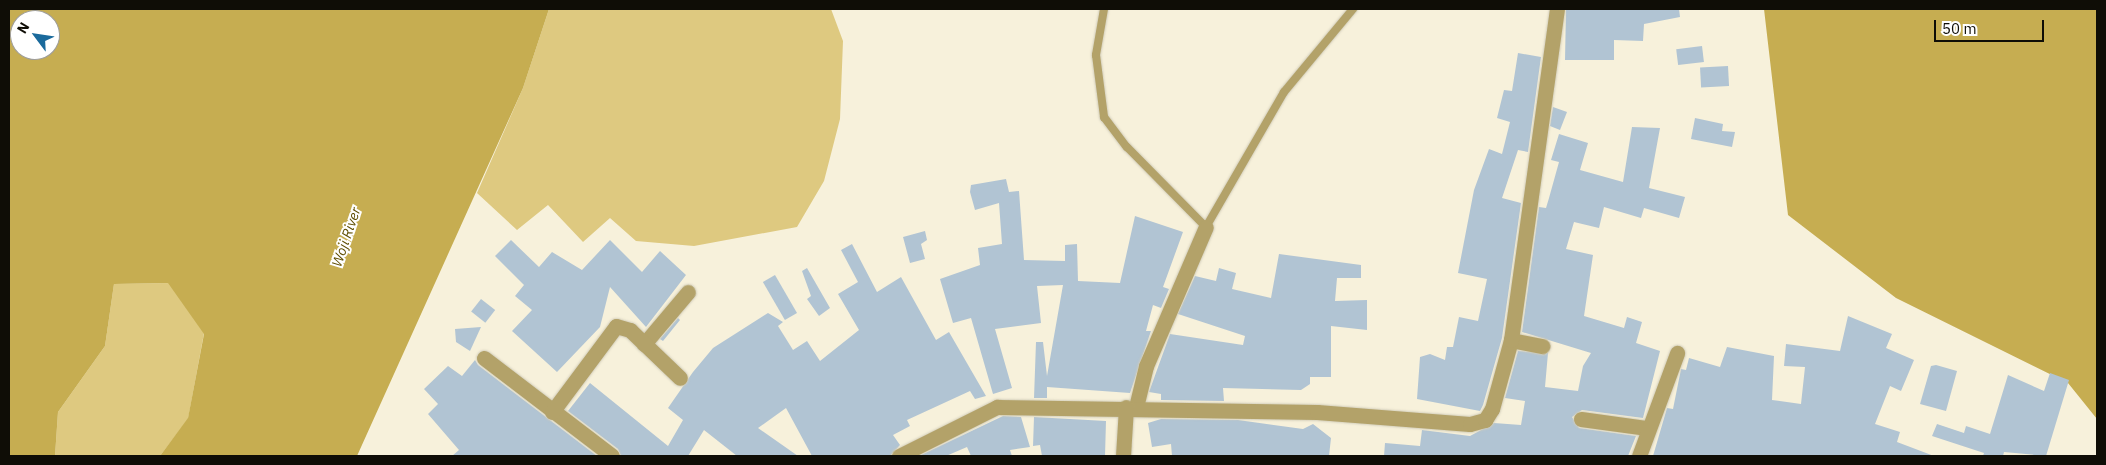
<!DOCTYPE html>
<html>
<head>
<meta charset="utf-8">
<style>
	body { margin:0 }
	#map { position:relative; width:2106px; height:465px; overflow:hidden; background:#f7f1db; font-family:"IBM Plex Sans",sans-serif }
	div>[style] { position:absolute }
	.green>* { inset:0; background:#dec980 }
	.water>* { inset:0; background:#c6ad51 }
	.building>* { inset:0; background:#b1c4d3; transform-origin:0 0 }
	.roads { filter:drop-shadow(0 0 1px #d2cdb9) drop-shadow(0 0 1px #d2cdb9) }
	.service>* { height:8px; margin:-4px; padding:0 4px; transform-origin:4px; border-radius:4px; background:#b3a269 }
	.minor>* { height:15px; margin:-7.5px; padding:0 7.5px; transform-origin:7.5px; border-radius:7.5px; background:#b3a269 }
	span { translate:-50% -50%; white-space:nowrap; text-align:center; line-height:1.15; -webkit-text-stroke:4px #fff; paint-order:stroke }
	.water-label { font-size:14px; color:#5e4d01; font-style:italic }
	.frame { position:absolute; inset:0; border:10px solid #0f0d06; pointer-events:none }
	.north { position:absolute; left:10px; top:10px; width:50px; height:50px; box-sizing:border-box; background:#fff; border:1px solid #9f9e9b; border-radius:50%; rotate:301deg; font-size:14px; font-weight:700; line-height:20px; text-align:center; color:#0f0d06 }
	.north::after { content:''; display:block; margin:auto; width:18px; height:22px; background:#1a6a9c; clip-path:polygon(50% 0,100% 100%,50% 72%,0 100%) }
	.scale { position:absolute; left:1934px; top:20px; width:110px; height:22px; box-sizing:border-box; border:2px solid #0f0d06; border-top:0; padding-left:6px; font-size:15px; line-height:18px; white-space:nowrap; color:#0f0d06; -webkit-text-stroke:4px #fff; paint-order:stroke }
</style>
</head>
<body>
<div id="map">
	<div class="green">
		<i style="clip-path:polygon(549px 9px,831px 9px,843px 41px,840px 119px,824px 181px,797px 227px,694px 246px,636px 241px,610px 218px,583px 242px,548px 205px,517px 230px,477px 193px,523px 88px)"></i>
		<i style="clip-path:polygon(169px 283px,204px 333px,188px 419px,160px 456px,55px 456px,58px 412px,105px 346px,114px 284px)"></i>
	</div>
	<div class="water">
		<i style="clip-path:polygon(evenodd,9px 9px,549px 9px,523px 88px,357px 456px,160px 456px,188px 418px,204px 334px,168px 283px,114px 284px,105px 346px,58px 412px,55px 456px,9px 456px,9px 9px,20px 20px,50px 20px,50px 50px,20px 50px,20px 20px)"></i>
		<i style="clip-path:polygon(1764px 9px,2097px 9px,2097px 419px,2068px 383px,1896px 298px,1788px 215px)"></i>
	</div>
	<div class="building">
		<i style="clip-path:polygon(1566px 9px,1679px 9px,1680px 17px,1644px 24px,1643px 41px,1614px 40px,1614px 60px,1565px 60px)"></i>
		<i style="left:1702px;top:46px;width:16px;height:26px;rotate:83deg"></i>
		<i style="clip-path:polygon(1518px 53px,1541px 57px,1528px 152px,1518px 150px,1502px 198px,1521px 203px,1502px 338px,1483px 405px,1480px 411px,1417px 399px,1420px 357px,1430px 354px,1445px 360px,1447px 347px,1453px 347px,1459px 317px,1478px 321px,1487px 279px,1458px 273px,1474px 190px,1489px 149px,1502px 154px,1510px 122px,1497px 118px,1504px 90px,1512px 91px)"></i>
		<i style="left:1728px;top:66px;width:20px;height:28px;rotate:87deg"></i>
		<i style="clip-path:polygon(1553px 107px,1567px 112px,1560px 130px,1550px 126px)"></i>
		<i style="clip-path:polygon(1695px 118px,1723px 124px,1722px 131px,1735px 132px,1732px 147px,1691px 139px)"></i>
		<i style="clip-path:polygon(1632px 127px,1660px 128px,1649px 188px,1685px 197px,1679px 218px,1644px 208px,1641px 218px,1604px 207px,1599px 228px,1574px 222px,1566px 249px,1593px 255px,1584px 316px,1624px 328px,1627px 317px,1642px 322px,1636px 343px,1660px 351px,1643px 418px,1582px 410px,1572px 417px,1579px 428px,1636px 436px,1628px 456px,1384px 456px,1385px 443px,1420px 446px,1422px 430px,1470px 436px,1494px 423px,1521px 425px,1525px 401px,1505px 398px,1518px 351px,1548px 353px,1545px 387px,1578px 391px,1583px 366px,1591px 353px,1522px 332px,1539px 207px,1546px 208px,1549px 198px,1559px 162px,1551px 160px,1559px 134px,1588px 143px,1580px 170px,1623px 182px)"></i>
		<i style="clip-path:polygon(1006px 179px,1009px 192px,1019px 191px,1024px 260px,1065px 261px,1065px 245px,1077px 244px,1078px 281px,1120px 283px,1135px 216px,1183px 232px,1163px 287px,1169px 289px,1161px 308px,1153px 305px,1146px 331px,1151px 331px,1130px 393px,1047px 387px,1047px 398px,1034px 398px,1036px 342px,1043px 342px,1047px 376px,1063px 285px,1037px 286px,1041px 323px,995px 329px,1012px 388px,993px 394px,971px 318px,953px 323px,940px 279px,980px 265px,978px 248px,1002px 244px,999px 203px,975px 210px,970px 192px,971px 185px)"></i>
		<i style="clip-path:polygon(925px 231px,927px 240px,921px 244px,925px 259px,910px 263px,903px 237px)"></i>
		<i style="clip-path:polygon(511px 240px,539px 267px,552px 252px,582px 270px,610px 240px,642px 272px,660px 251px,686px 275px,646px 327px,610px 287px,600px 327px,557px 372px,512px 331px,532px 310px,515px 296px,524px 285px,495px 256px)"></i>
		<i style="clip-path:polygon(852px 244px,877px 292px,901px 277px,936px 340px,949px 332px,986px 396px,975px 399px,970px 391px,907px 420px,910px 426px,893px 435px,900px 445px,890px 456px,812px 456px,786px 408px,758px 428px,798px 456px,737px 456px,704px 430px,688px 456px,621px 456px,618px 449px,568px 411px,590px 383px,668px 446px,683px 420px,668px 408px,693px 372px,713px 348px,768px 313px,783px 322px,778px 326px,793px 350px,807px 341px,820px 361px,859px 330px,838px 294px,858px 282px,841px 250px)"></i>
		<i style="clip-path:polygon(1279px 254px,1361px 265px,1361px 278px,1337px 278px,1335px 301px,1367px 300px,1367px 330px,1331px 326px,1331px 377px,1310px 377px,1310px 384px,1301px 390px,1223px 388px,1224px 401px,1161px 400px,1161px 394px,1149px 392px,1170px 334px,1243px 345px,1245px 336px,1178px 314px,1195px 276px,1216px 281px,1219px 268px,1236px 273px,1232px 289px,1271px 298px)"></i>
		<i style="clip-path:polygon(807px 268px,830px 308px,819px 316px,807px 299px,811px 296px,802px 271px)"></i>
		<i style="left:775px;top:275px;width:44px;height:14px;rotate:60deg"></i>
		<i style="left:481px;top:299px;width:18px;height:16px;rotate:38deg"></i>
		<i style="clip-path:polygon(1848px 316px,1892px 334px,1886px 348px,1914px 360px,1901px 391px,1890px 386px,1875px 424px,1900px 432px,1897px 442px,1934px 456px,1653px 456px,1667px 408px,1673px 409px,1681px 369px,1686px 370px,1689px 358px,1720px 367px,1727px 347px,1774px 356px,1772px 400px,1801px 404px,1805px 367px,1784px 366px,1786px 344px,1840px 351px)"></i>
		<i style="clip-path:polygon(678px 318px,680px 320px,663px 341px,660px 339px)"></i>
		<i style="clip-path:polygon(481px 327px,470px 351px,456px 342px,455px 329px)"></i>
		<i style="clip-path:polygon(475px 360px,478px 365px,597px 456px,452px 456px,459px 450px,428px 414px,438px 404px,424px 389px,448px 366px,462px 376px)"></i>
		<i style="clip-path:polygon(1936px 365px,1957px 371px,1946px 411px,1920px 404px,1931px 366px)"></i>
		<i style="clip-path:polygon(2050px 373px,2069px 380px,2046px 456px,2004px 452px,2003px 456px,1983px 456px,1984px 453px,1932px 436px,1937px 424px,1964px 433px,1966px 426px,1990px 434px,2008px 375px,2044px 391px)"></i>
		<i style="clip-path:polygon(1003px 416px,1021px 417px,1030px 447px,1010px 450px,1012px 456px,971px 456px,967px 447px,946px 456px,919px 456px)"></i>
		<i style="clip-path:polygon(1034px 417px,1106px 421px,1105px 456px,1042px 456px,1040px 445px,1033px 446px)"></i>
		<i style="clip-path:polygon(1161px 419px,1238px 420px,1303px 429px,1313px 424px,1331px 438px,1329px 456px,1172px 456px,1171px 444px,1152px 447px,1148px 423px)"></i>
	</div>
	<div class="roads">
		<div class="service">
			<i style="left:1104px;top:9px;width:47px;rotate:99.9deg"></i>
			<i style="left:1096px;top:55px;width:63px;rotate:82.6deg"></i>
			<i style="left:1104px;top:117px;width:38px;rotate:53deg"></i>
			<i style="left:1127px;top:147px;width:112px;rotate:45.4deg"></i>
			<i style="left:1206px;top:227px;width:156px;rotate:-60deg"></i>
			<i style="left:1284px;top:92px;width:108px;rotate:-50.3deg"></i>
		</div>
		<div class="minor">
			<i style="left:1511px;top:340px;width:32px;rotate:11deg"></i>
			<i style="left:644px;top:344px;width:68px;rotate:-49.8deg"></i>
			<i style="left:484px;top:358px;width:161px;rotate:37.4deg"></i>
			<i style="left:1136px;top:407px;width:42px;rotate:-76.3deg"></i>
			<i style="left:1146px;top:366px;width:151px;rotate:-66.7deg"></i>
			<i style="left:552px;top:412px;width:107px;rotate:-53.3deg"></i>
			<i style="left:616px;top:326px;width:15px;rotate:16deg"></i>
			<i style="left:630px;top:330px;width:69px;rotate:43.8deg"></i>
			<i style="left:1581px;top:419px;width:67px;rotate:7.8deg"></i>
			<i style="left:899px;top:456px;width:110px;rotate:-26.6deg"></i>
			<i style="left:997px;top:407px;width:320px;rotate:0.9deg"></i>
			<i style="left:1317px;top:412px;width:153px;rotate:4.5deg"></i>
			<i style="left:1470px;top:424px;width:16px;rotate:-15deg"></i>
			<i style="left:1485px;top:420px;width:13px;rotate:-58deg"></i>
			<i style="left:1492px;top:409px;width:72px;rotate:-74.6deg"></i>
			<i style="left:1511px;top:340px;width:334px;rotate:-82.1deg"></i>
			<i style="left:1123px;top:456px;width:49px;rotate:-86.5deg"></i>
			<i style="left:1639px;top:456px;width:110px;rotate:-69.7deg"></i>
		</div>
	</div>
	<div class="water-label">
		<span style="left:346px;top:237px;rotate:-71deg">Woji River</span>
	</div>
	<div class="frame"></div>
	<div class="north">N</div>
	<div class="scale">50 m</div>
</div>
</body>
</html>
